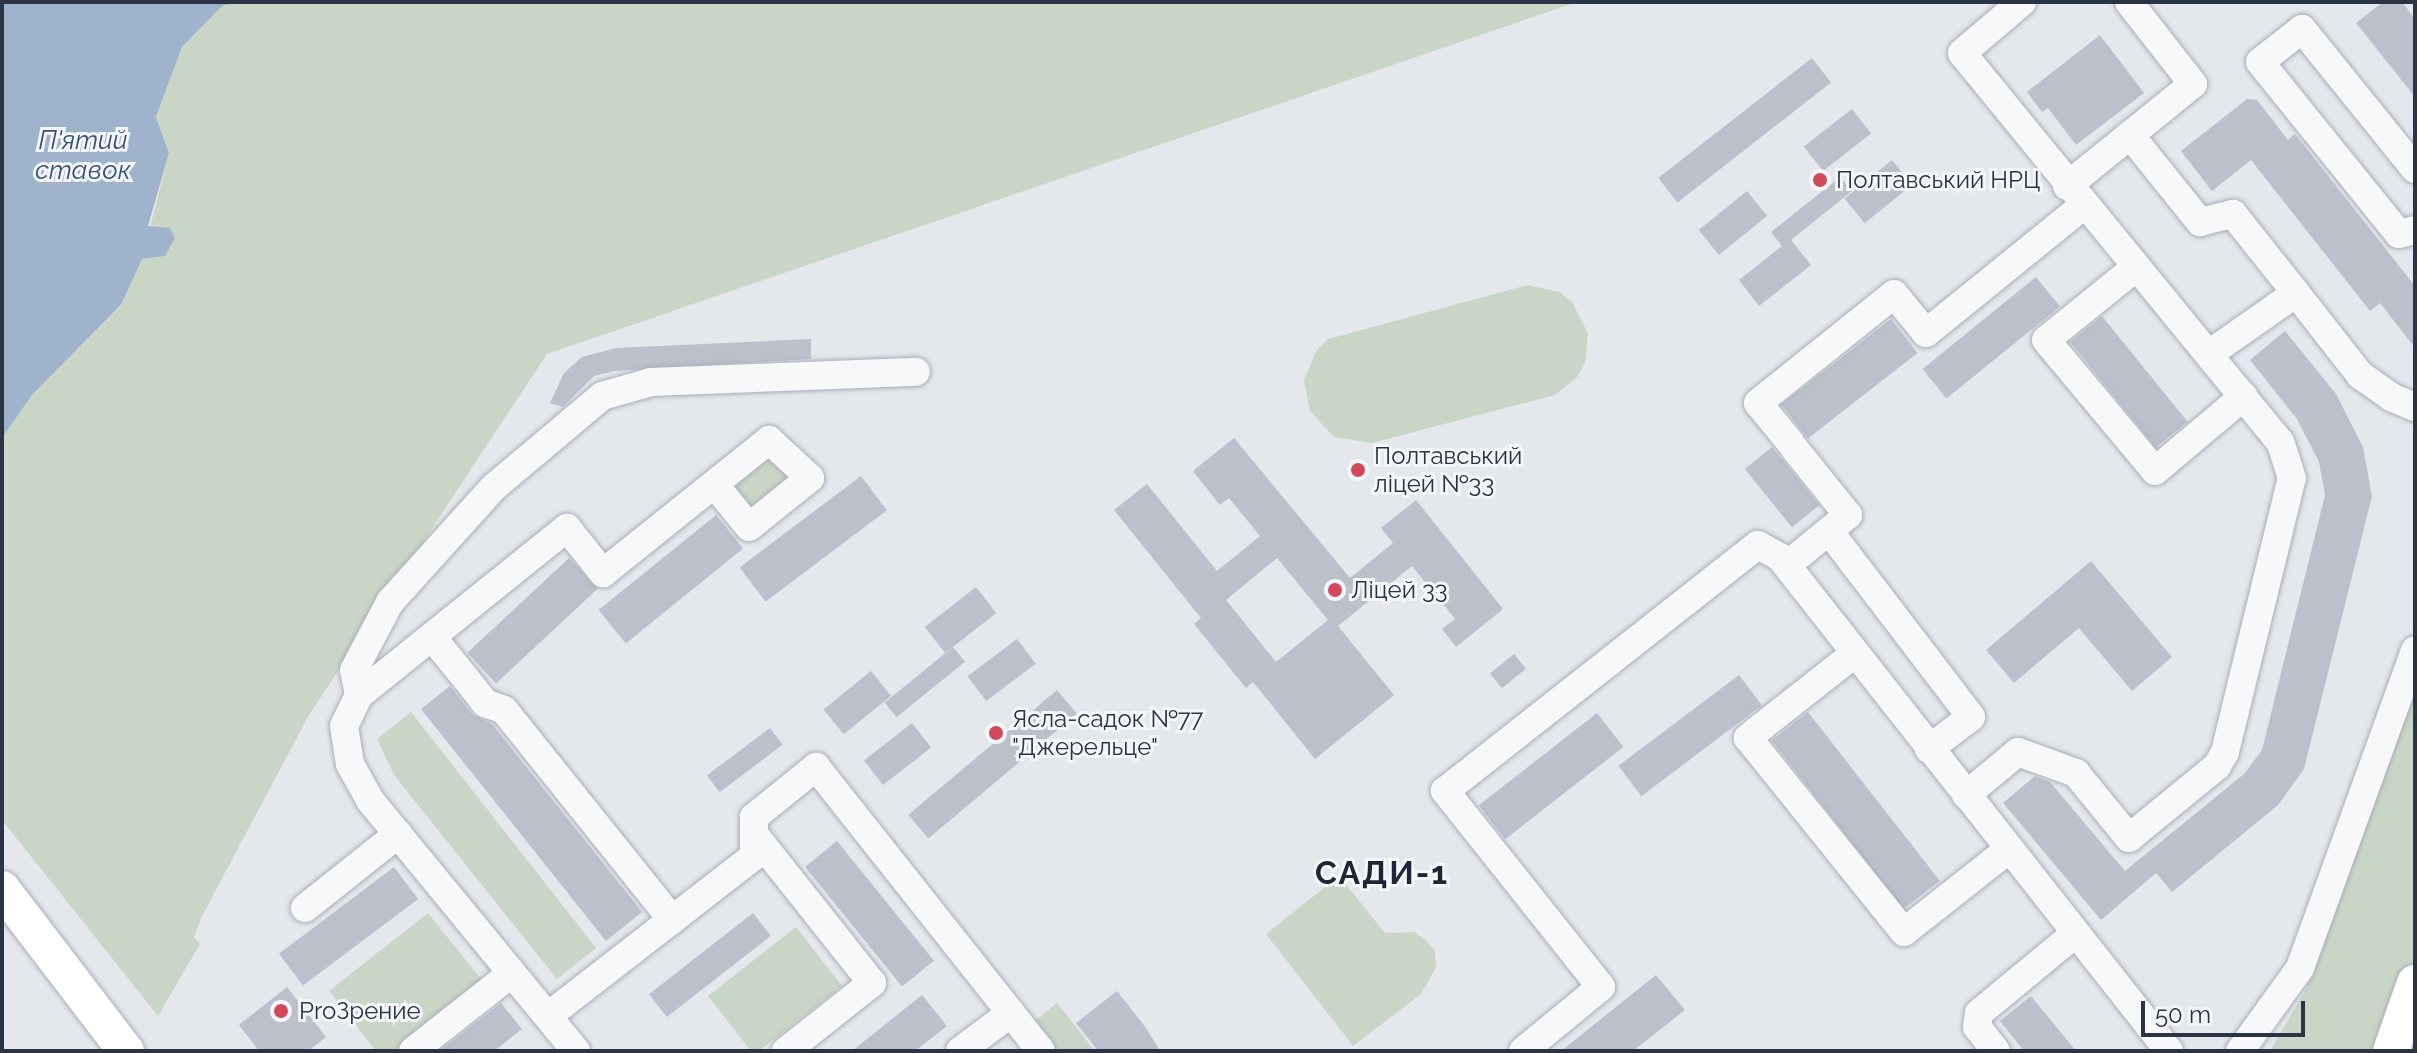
<!DOCTYPE html>
<html>
<head>
<meta charset="utf-8">
<style>
	body { margin:0 }
	#map { position:relative; width:2417px; height:1053px; overflow:hidden; background:#e4e7ec; font-family:Raleway,sans-serif }
	div>[style] { position:absolute }
	.green>* { inset:0; background:#c9d6c5 }
	.water>* { inset:0; background:#9fb4cc }
	.building>* { inset:0; background:#bbc0ca; transform-origin:0 0 }
	.roads { filter:drop-shadow(0 0 2px #a9aeb7) drop-shadow(0 0 2px #a9aeb7) }
	.minor>* { height:28px; margin:-14px; padding:0 14px; transform-origin:14px; border-radius:14px; background:#f7f8fa }
	.major>* { height:36px; margin:-18px; padding:0 18px; transform-origin:18px; border-radius:18px; background:#fff }
	.dots>* { width:22px; height:22px; translate:-50% -50%; box-sizing:border-box; border:4px solid #f4f6f9; border-radius:50% }
	span { translate:-50% -50%; white-space:nowrap; text-align:center; line-height:1.15; -webkit-text-stroke:6px #f4f6f9; paint-order:stroke }
	.poi-label { font-size:24px; color:#2b3445 }
	.left { translate:0 -50%; text-align:left }
	.water-label { font-size:26px; color:#34527a; font-style:italic }
	.district-label { font-size:32px; color:#1d2536; font-weight:700; letter-spacing:2px }
	.frame { position:absolute; inset:0; border:4px solid #2b3445; pointer-events:none }
	.scale { position:absolute; left:2141px; top:1001px; width:164px; height:36px; box-sizing:border-box; border:4px solid #2b3445; border-top:0; padding-left:10px; font-size:24px; line-height:28px; white-space:nowrap; color:#2b3445; -webkit-text-stroke:6px #f4f6f9; paint-order:stroke }
</style>
</head>
<body>
<div id="map">
	<div class="green">
		<i style="clip-path:polygon(235px 2px,1577px 2px,547px 354px,309px 715px,202px 916px,194px 937px,200px 944px,158px 1016px,2px 820px,2px 438px,32px 395px,121px 306px,142px 259px,169px 153px,156px 117px,182px 47px,222px 5px)"></i>
		<i style="clip-path:polygon(1528px 285px,1559px 292px,1572px 302px,1588px 333px,1585px 363px,1577px 377px,1555px 395px,1372px 443px,1334px 437px,1310px 411px,1304px 380px,1316px 351px,1328px 339px)"></i>
		<i style="clip-path:polygon(771px 452px,791px 481px,755px 509px,747px 509px,729px 487px)"></i>
		<i style="clip-path:polygon(2415px 688px,2415px 957px,2382px 1051px,2270px 1051px,2307px 987px)"></i>
		<i style="clip-path:polygon(411px 712px,596px 948px,557px 979px,394px 775px,377px 739px)"></i>
		<i style="clip-path:polygon(1339px 876px,1385px 933px,1414px 932px,1426px 940px,1435px 951px,1436px 967px,1421px 994px,1353px 1046px,1266px 934px)"></i>
		<i style="clip-path:polygon(428px 913px,485px 984px,400px 1051px,376px 1051px,329px 991px)"></i>
		<i style="clip-path:polygon(796px 927px,842px 986px,759px 1051px,751px 1051px,708px 996px)"></i>
		<i style="clip-path:polygon(1057px 1003px,1095px 1051px,1052px 1051px,1031px 1024px)"></i>
	</div>
	<div class="water">
		<i style="clip-path:polygon(2px 2px,235px 2px,222px 6px,182px 47px,156px 117px,169px 153px,148px 226px,170px 228px,175px 238px,165px 256px,142px 259px,121px 305px,32px 395px,2px 438px)"></i>
	</div>
	<div class="building">
		<i style="clip-path:polygon(2383px 2px,2402px 2px,2415px 19px,2415px 97px,2356px 23px)"></i>
		<i style="clip-path:polygon(2100px 35px,2144px 93px,2076px 145px,2048px 108px,2042px 112px,2027px 92px)"></i>
		<i style="left:1812px;top:58px;width:31px;height:195px;rotate:52deg"></i>
		<i style="clip-path:polygon(2247px 99px,2257px 100px,2288px 140px,2295px 134px,2415px 286px,2415px 348px,2380px 303px,2370px 311px,2251px 160px,2212px 191px,2181px 151px)"></i>
		<i style="left:1852px;top:109px;width:31px;height:61px;rotate:52deg"></i>
		<i style="left:1892px;top:160px;width:32px;height:61px;rotate:51deg"></i>
		<i style="clip-path:polygon(1840px 177px,1852px 191px,1791px 240px,1811px 265px,1759px 306px,1739px 280px,1782px 246px,1771px 232px)"></i>
		<i style="left:1747px;top:191px;width:32px;height:62px;rotate:51deg"></i>
		<i style="left:2036px;top:277px;width:38px;height:146px;rotate:51deg"></i>
		<i style="left:2102px;top:316px;width:136px;height:41px;rotate:51deg"></i>
		<i style="left:1891px;top:319px;width:43px;height:139px;rotate:52deg"></i>
		<i style="clip-path:polygon(2285px 331px,2336px 394px,2363px 447px,2372px 496px,2304px 769px,2278px 805px,2172px 892px,2156px 873px,2101px 920px,2003px 803px,2035px 776px,2050px 782px,2125px 871px,2244px 774px,2262px 750px,2325px 495px,2319px 462px,2297px 419px,2250px 360px)"></i>
		<i style="clip-path:polygon(811px 339px,811px 359px,614px 371px,594px 376px,563px 407px,550px 403px,564px 373px,582px 357px,616px 348px)"></i>
		<i style="clip-path:polygon(evenodd,1234px 438px,1350px 578px,1393px 543px,1381px 528px,1416px 500px,1503px 609px,1456px 647px,1442px 629px,1455px 619px,1412px 566px,1338px 626px,1394px 695px,1315px 759px,1253px 682px,1246px 688px,1194px 624px,1201px 618px,1114px 510px,1147px 484px,1217px 571px,1260px 536px,1229px 498px,1220px 505px,1193px 471px,1234px 438px,1277px 558px,1328px 620px,1276px 662px,1226px 600px,1277px 558px)"></i>
		<i style="left:1772px;top:447px;width:75px;height:35px;rotate:51deg"></i>
		<i style="left:861px;top:476px;width:43px;height:152px;rotate:53deg"></i>
		<i style="left:716px;top:515px;width:43px;height:151px;rotate:51deg"></i>
		<i style="left:569px;top:558px;width:42px;height:139px;rotate:47deg"></i>
		<i style="clip-path:polygon(2091px 561px,2172px 657px,2132px 691px,2079px 628px,2014px 683px,1986px 650px)"></i>
		<i style="left:976px;top:587px;width:33px;height:65px;rotate:52deg"></i>
		<i style="left:1017px;top:639px;width:31px;height:62px;rotate:53deg"></i>
		<i style="left:953px;top:647px;width:19px;height:88px;rotate:51deg"></i>
		<i style="left:1514px;top:654px;width:19px;height:31px;rotate:51deg"></i>
		<i style="left:871px;top:671px;width:32px;height:61px;rotate:51deg"></i>
		<i style="left:1739px;top:675px;width:38px;height:151px;rotate:53deg"></i>
		<i style="clip-path:polygon(450px 686px,472px 714px,492px 724px,642px 912px,606px 941px,421px 709px)"></i>
		<i style="left:1057px;top:690px;width:31px;height:194px;rotate:50deg"></i>
		<i style="left:1808px;top:712px;width:214px;height:46px;rotate:52deg"></i>
		<i style="left:1597px;top:713px;width:43px;height:150px;rotate:52deg"></i>
		<i style="left:912px;top:723px;width:31px;height:61px;rotate:52deg"></i>
		<i style="left:770px;top:728px;width:21px;height:79px;rotate:53deg"></i>
		<i style="left:837px;top:841px;width:154px;height:41px;rotate:51deg"></i>
		<i style="left:394px;top:867px;width:40px;height:144px;rotate:53deg"></i>
		<i style="left:753px;top:913px;width:29px;height:132px;rotate:52deg"></i>
		<i style="clip-path:polygon(1656px 975px,1685px 1010px,1633px 1051px,1561px 1051px)"></i>
		<i style="clip-path:polygon(287px 987px,326px 1037px,308px 1051px,259px 1051px,239px 1025px)"></i>
		<i style="clip-path:polygon(1117px 991px,1146px 1028px,1160px 1051px,1098px 1051px,1076px 1023px)"></i>
		<i style="clip-path:polygon(922px 995px,947px 1026px,915px 1051px,852px 1051px)"></i>
		<i style="clip-path:polygon(2031px 996px,2076px 1051px,2024px 1051px,2000px 1021px)"></i>
		<i style="clip-path:polygon(501px 1003px,522px 1029px,494px 1051px,440px 1051px)"></i>
	</div>
	<div class="roads">
		<div class="minor">
			<i style="left:2130px;top:135px;width:112px;rotate:51.2deg"></i>
			<i style="left:2200px;top:222px;width:34px;rotate:-14deg"></i>
			<i style="left:2233px;top:214px;width:101px;rotate:51.4deg"></i>
			<i style="left:2415px;top:169px;width:180px;rotate:-128.9deg"></i>
			<i style="left:2302px;top:29px;width:53px;rotate:141.8deg"></i>
			<i style="left:2260px;top:62px;width:221px;rotate:51.1deg"></i>
			<i style="left:2399px;top:234px;width:16px;rotate:-14deg"></i>
			<i style="left:2067px;top:186px;width:162px;rotate:-39deg"></i>
			<i style="left:2193px;top:84px;width:104px;rotate:-128deg"></i>
			<i style="left:2135px;top:268px;width:114px;rotate:141deg"></i>
			<i style="left:2046px;top:340px;width:170px;rotate:50.2deg"></i>
			<i style="left:2155px;top:471px;width:116px;rotate:-40.1deg"></i>
			<i style="left:2209px;top:354px;width:106px;rotate:-35deg"></i>
			<i style="left:2296px;top:293px;width:104px;rotate:52deg"></i>
			<i style="left:2360px;top:375px;width:38px;rotate:35deg"></i>
			<i style="left:2391px;top:397px;width:26px;rotate:23deg"></i>
			<i style="left:1790px;top:442px;width:50px;rotate:-129.4deg"></i>
			<i style="left:1758px;top:403px;width:174px;rotate:-38.7deg"></i>
			<i style="left:1894px;top:294px;width:50px;rotate:50.6deg"></i>
			<i style="left:1926px;top:333px;width:202px;rotate:-39deg"></i>
			<i style="left:1829px;top:531px;width:234px;rotate:52.6deg"></i>
			<i style="left:1971px;top:717px;width:53px;rotate:142.7deg"></i>
			<i style="left:1787px;top:565px;width:79px;rotate:-39.3deg"></i>
			<i style="left:1848px;top:515px;width:86px;rotate:-128.9deg"></i>
			<i style="left:432px;top:637px;width:55px;rotate:50.9deg"></i>
			<i style="left:471px;top:685px;width:23px;rotate:52deg"></i>
			<i style="left:485px;top:703px;width:20px;rotate:20deg"></i>
			<i style="left:504px;top:710px;width:269px;rotate:51.3deg"></i>
			<i style="left:359px;top:695px;width:25px;rotate:-101deg"></i>
			<i style="left:354px;top:670px;width:77px;rotate:-62.1deg"></i>
			<i style="left:390px;top:602px;width:155px;rotate:-47.9deg"></i>
			<i style="left:494px;top:487px;width:141px;rotate:-40.1deg"></i>
			<i style="left:602px;top:396px;width:51px;rotate:-15.9deg"></i>
			<i style="left:651px;top:382px;width:265px;rotate:-2.2deg"></i>
			<i style="left:1769px;top:721px;width:107px;rotate:-38.2deg"></i>
			<i style="left:1764px;top:725px;width:21px;rotate:141deg"></i>
			<i style="left:1748px;top:738px;width:249px;rotate:51.2deg"></i>
			<i style="left:1904px;top:932px;width:134px;rotate:-38.3deg"></i>
			<i style="left:1966px;top:795px;width:67px;rotate:-39.6deg"></i>
			<i style="left:2018px;top:752px;width:62px;rotate:19.9deg"></i>
			<i style="left:2076px;top:773px;width:84px;rotate:50.8deg"></i>
			<i style="left:2129px;top:838px;width:114px;rotate:-39.3deg"></i>
			<i style="left:2217px;top:766px;width:16px;rotate:-60deg"></i>
			<i style="left:2225px;top:752px;width:282px;rotate:-76.3deg"></i>
			<i style="left:2292px;top:478px;width:38px;rotate:-108deg"></i>
			<i style="left:2280px;top:442px;width:502px;rotate:-129.27deg"></i>
			<i style="left:1962px;top:53px;width:79px;rotate:-40.4deg"></i>
			<i style="left:754px;top:834px;width:190px;rotate:51.6deg"></i>
			<i style="left:872px;top:983px;width:110px;rotate:141.7deg"></i>
			<i style="left:305px;top:908px;width:119px;rotate:-38.5deg"></i>
			<i style="left:548px;top:1016px;width:261px;rotate:-37.8deg"></i>
			<i style="left:754px;top:856px;width:39px;rotate:-90deg"></i>
			<i style="left:754px;top:817px;width:80px;rotate:-38.9deg"></i>
			<i style="left:816px;top:767px;width:362px;rotate:51.6deg"></i>
			<i style="left:413px;top:1051px;width:126px;rotate:-38.2deg"></i>
			<i style="left:576px;top:1051px;width:325px;rotate:-129.4deg"></i>
			<i style="left:370px;top:800px;width:41px;rotate:-119.1deg"></i>
			<i style="left:350px;top:764px;width:38px;rotate:-99deg"></i>
			<i style="left:344px;top:726px;width:34px;rotate:-64deg"></i>
			<i style="left:359px;top:695px;width:267px;rotate:-38.8deg"></i>
			<i style="left:567px;top:528px;width:58px;rotate:51.3deg"></i>
			<i style="left:603px;top:573px;width:213px;rotate:-38.7deg"></i>
			<i style="left:769px;top:440px;width:56px;rotate:42.8deg"></i>
			<i style="left:810px;top:478px;width:78px;rotate:141.2deg"></i>
			<i style="left:749px;top:527px;width:55px;rotate:-129.1deg"></i>
			<i style="left:960px;top:1051px;width:64px;rotate:-36.7deg"></i>
			<i style="left:1523px;top:1051px;width:101px;rotate:-39.4deg"></i>
			<i style="left:1601px;top:987px;width:251px;rotate:-128.5deg"></i>
			<i style="left:1445px;top:791px;width:398px;rotate:-38.2deg"></i>
			<i style="left:1758px;top:545px;width:25px;rotate:29deg"></i>
			<i style="left:1780px;top:557px;width:629px;rotate:51.78deg"></i>
			<i style="left:1996px;top:1051px;width:31px;rotate:-128deg"></i>
			<i style="left:1977px;top:1027px;width:14px;rotate:-82deg"></i>
			<i style="left:1979px;top:1013px;width:124px;rotate:-39.5deg"></i>
			<i style="left:2240px;top:1051px;width:102px;rotate:-54.1deg"></i>
			<i style="left:2300px;top:968px;width:338px;rotate:-70.1deg"></i>
		</div>
		<div class="major">
			<i style="left:2px;top:889px;width:204px;rotate:52.6deg"></i>
			<i style="left:2391px;top:1051px;width:72px;rotate:-70.6deg"></i>
		</div>
	</div>
	<div class="dots">
		<i style="left:1820px;top:180px;background:#d1495b"></i>
		<i style="left:1358px;top:470px;background:#d1495b"></i>
		<i style="left:1335px;top:590px;background:#d1495b"></i>
		<i style="left:996px;top:733px;background:#d1495b"></i>
		<i style="left:281px;top:1011px;background:#d1495b"></i>
	</div>
	<div class="poi-label">
		<span class="left" style="left:1836px;top:180px">Полтавський НРЦ</span>
		<span class="left" style="left:1374px;top:470px">Полтавський<br>ліцей №33</span>
		<span class="left" style="left:1351px;top:590px">Ліцей 33</span>
		<span class="left" style="left:1012px;top:733px">Ясла-садок №77<br>"Джерельце"</span>
		<span class="left" style="left:299px;top:1011px">ProЗрение</span>
	</div>
	<div class="water-label">
		<span style="left:83px;top:156px">П'ятий<br>ставок</span>
	</div>
	<div class="district-label">
		<span style="left:1382px;top:873px">САДИ-1</span>
	</div>
	<div class="frame"></div>
	<div class="scale">50 m</div>
</div>
</body>
</html>
